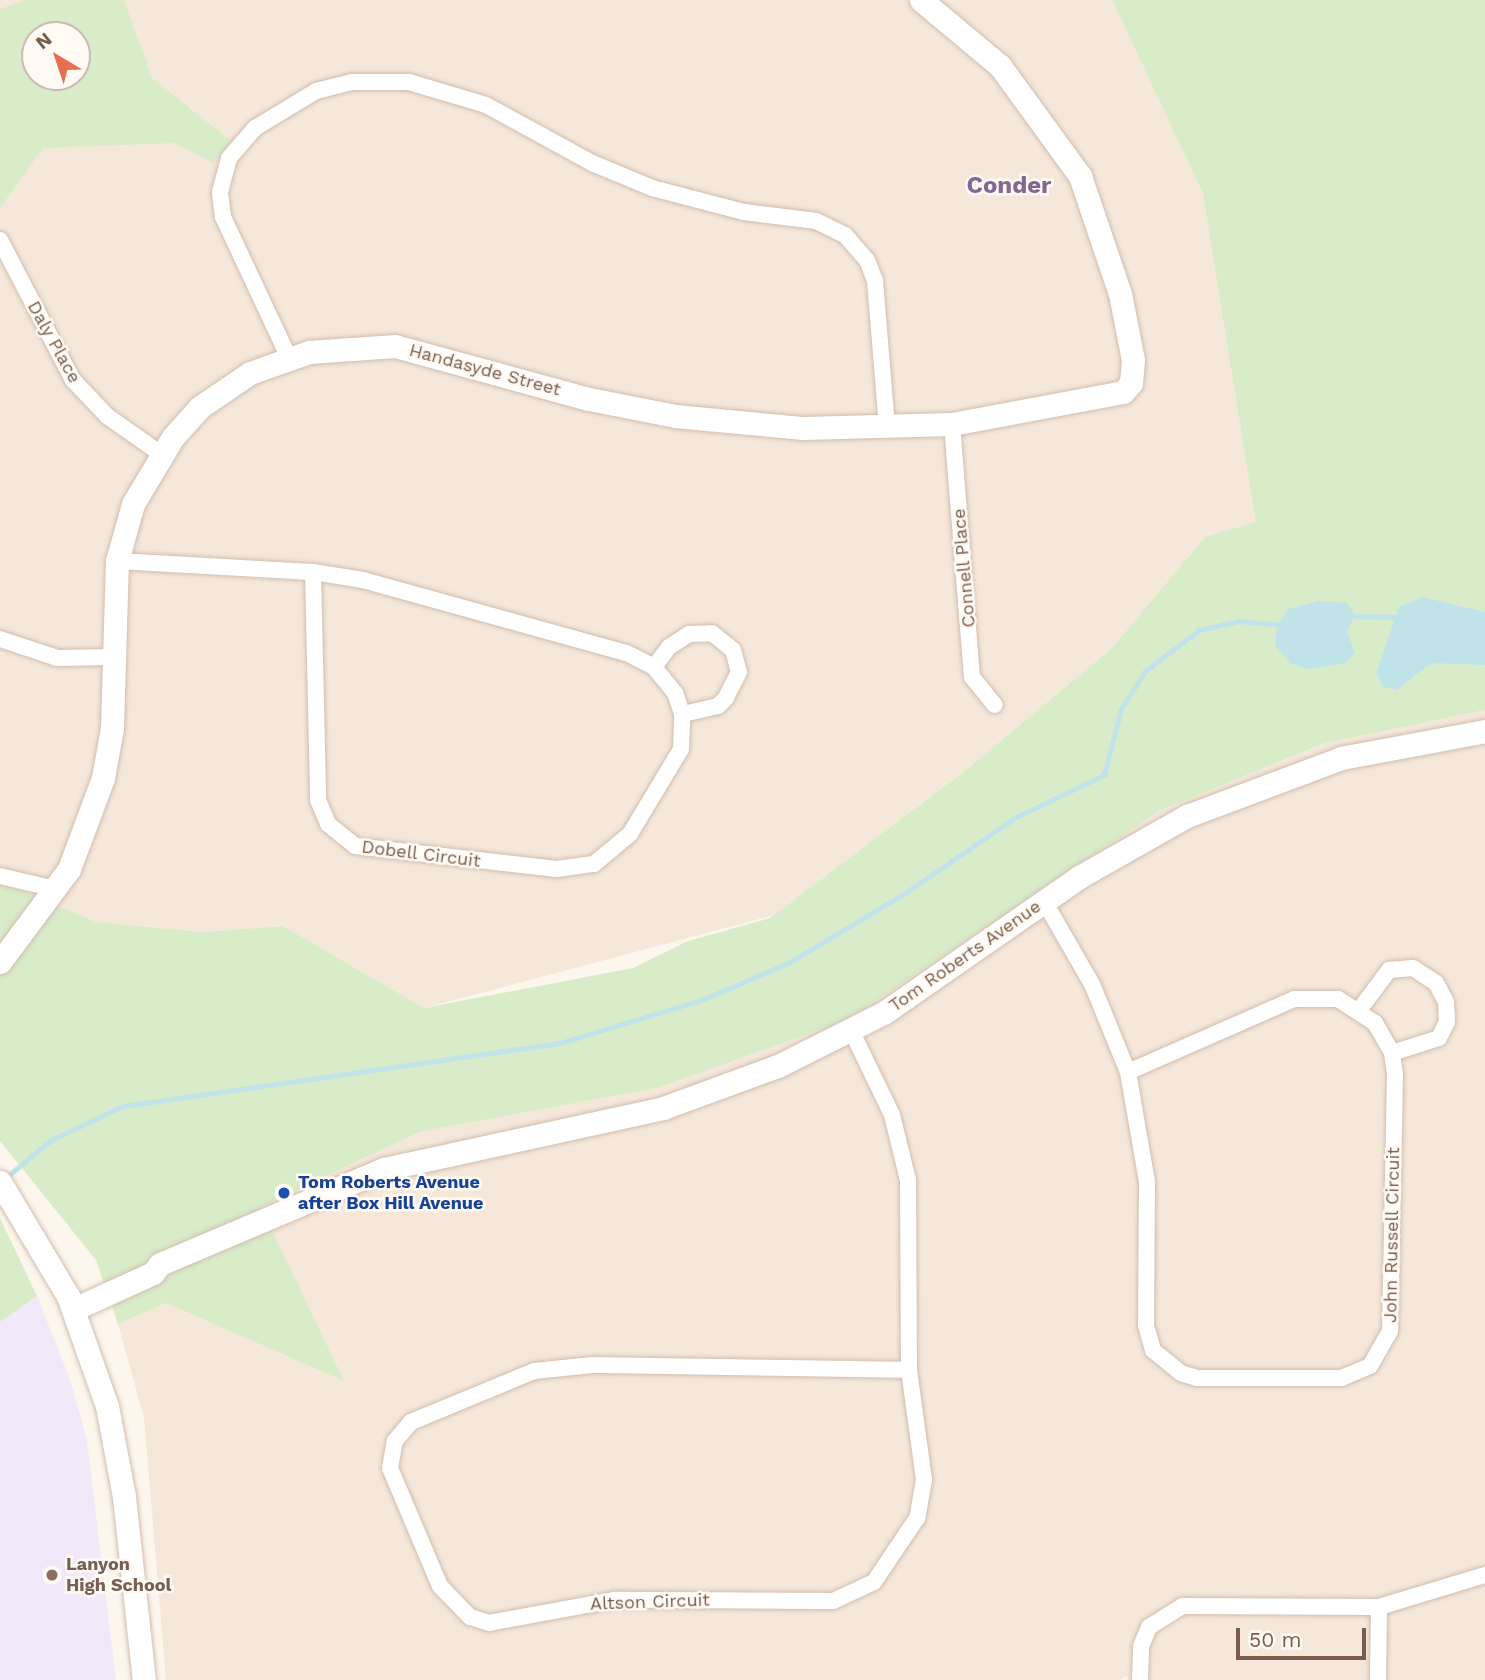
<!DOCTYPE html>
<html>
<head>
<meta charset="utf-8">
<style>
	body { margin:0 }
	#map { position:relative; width:1485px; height:1680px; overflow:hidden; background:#fdf6ec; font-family:"Work Sans",sans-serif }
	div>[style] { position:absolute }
	.residential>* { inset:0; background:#f5e8da }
	.education>* { inset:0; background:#f3e8fa }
	.green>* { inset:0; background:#d8ecc9 }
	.water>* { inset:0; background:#bfe3e8 }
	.stream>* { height:5px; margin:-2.5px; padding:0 2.5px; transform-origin:2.5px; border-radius:2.5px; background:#bfe3e8 }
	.roads { filter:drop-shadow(0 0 2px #d1beb0) drop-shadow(0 0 2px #d1beb0) }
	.street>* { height:16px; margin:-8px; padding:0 8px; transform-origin:8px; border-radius:8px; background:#fff }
	.secondary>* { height:23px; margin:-11.5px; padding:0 11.5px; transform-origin:11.5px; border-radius:11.5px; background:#fff }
	.dots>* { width:19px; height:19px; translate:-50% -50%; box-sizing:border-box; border:4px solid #fffaf3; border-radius:50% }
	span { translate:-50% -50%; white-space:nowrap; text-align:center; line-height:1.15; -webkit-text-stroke:5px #fffaf3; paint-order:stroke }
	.street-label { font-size:18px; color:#7a5c4d }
	.transit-label { font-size:18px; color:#164399; font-weight:700 }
	.left { translate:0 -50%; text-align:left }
	.education-label { font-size:18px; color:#785e54; font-weight:700 }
	.district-label { font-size:24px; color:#846695; font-weight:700 }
	.north { position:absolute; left:21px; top:21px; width:70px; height:70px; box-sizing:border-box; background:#fffaf3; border:2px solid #cabbb1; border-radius:50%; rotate:321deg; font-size:19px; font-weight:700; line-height:28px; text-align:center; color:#7a5c4d }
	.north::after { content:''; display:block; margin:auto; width:24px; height:32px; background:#e76f51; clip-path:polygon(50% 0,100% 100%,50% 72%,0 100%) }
	.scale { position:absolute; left:1236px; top:1628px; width:130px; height:32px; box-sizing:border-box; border:4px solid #7a5c4d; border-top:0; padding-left:9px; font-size:21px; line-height:24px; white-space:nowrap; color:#7a5c4d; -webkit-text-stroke:5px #fffaf3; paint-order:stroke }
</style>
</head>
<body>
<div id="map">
	<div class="residential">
		<i style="clip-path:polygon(evenodd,0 0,1112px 0,1203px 194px,1265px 550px,1205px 537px,1111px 649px,971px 766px,774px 915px,424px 1008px,283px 926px,202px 932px,97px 922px,0 882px,0 0,35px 35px,77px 35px,77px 77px,35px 77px,35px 35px)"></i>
		<i style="clip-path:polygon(1485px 710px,1485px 1680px,1128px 1680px,1127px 1675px,1120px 1680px,166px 1680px,144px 1418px,118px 1324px,166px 1303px,343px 1380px,261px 1207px,419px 1132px,657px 1088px,1044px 884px,1159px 811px,1322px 744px)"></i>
	</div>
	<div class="education">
		<i style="clip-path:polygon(37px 1296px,71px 1382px,87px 1441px,116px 1680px,0 1680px,0 1322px)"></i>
	</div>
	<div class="green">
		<i style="clip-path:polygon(evenodd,26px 0,124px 0,152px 78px,232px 142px,213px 163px,175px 143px,43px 148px,0 208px,0 9px,26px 0,35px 35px,77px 35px,77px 77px,35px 77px,35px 35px)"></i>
		<i style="clip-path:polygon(1112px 0,1485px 0,1485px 710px,1322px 744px,1159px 811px,847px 1020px,657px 1088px,419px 1132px,261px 1207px,344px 1381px,166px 1303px,118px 1324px,96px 1260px,0 1141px,0 882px,97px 922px,202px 932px,283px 926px,424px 1008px,633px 968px,688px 941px,770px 918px,966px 770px,1111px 649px,1205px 537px,1256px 522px,1203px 194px)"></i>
		<i style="clip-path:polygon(0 1218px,37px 1296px,0 1322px)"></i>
	</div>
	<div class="water">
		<i style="clip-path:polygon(1422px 597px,1485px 612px,1485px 665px,1431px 663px,1397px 690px,1383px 687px,1376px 674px,1399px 607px)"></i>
		<i style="clip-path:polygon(1318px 601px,1347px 603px,1355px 615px,1347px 632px,1355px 653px,1346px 663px,1308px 669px,1292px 664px,1275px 646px,1277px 626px,1288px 609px)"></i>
	</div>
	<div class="stream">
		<i style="left:1351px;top:616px;width:49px;rotate:1.2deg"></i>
		<i style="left:4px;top:1179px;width:61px;rotate:-39.7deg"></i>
		<i style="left:51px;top:1140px;width:80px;rotate:-25.3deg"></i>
		<i style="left:123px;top:1106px;width:442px;rotate:-8.2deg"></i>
		<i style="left:560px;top:1043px;width:151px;rotate:-17deg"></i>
		<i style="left:704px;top:999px;width:91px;rotate:-23.2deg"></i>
		<i style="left:788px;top:963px;width:133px;rotate:-30.8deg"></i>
		<i style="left:902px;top:895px;width:138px;rotate:-34.4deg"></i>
		<i style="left:1016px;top:817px;width:98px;rotate:-25.5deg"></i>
		<i style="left:1104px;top:775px;width:68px;rotate:-75.6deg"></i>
		<i style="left:1121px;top:709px;width:45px;rotate:-57.7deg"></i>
		<i style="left:1145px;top:671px;width:68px;rotate:-37.2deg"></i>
		<i style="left:1199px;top:630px;width:41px;rotate:-12.7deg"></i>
		<i style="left:1239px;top:621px;width:43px;rotate:5.3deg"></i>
	</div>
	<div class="roads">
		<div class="street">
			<i style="left:0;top:240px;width:158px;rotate:62.5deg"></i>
			<i style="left:73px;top:380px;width:50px;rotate:46.6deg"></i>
			<i style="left:107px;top:416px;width:66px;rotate:35.1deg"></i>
			<i style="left:289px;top:358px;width:156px;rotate:-115.1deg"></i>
			<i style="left:223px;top:217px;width:25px;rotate:-97deg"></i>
			<i style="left:220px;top:192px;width:35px;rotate:-75deg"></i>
			<i style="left:229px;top:158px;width:40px;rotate:-49deg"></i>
			<i style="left:255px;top:128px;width:71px;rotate:-31.2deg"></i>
			<i style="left:316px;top:91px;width:37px;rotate:-14deg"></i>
			<i style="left:352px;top:82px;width:57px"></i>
			<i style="left:409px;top:82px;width:80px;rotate:16.6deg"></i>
			<i style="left:486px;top:105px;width:121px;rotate:28.7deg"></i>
			<i style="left:592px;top:163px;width:65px;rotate:22.6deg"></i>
			<i style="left:652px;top:188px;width:95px;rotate:14.6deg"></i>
			<i style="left:744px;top:212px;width:73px;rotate:7.1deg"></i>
			<i style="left:816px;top:221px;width:32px;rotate:26deg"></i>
			<i style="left:845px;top:235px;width:33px;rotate:49deg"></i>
			<i style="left:867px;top:260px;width:22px;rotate:69deg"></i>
			<i style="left:875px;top:281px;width:147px;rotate:85.3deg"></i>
			<i style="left:952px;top:424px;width:254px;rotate:85.5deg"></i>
			<i style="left:972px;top:677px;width:36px;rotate:51deg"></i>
			<i style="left:117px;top:561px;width:196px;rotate:3.2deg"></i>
			<i style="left:313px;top:572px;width:228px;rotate:88.7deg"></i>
			<i style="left:318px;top:800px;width:26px;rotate:67deg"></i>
			<i style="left:328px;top:824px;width:35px;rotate:39deg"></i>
			<i style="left:355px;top:846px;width:203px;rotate:6.5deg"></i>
			<i style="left:557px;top:869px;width:37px;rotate:-8deg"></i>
			<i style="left:594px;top:864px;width:47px;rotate:-39.8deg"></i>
			<i style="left:630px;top:834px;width:99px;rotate:-59deg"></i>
			<i style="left:681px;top:749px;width:35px;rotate:-88deg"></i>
			<i style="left:682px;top:714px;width:22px;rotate:-108deg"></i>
			<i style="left:675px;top:693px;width:33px;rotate:-129deg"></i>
			<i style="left:654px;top:667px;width:31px;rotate:-153deg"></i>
			<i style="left:626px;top:653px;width:273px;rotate:-164.5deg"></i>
			<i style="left:363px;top:580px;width:51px;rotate:-170.9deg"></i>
			<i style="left:0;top:639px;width:60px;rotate:18.4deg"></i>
			<i style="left:57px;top:658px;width:57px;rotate:-1deg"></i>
			<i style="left:654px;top:667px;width:25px;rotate:-53deg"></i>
			<i style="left:669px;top:647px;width:24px;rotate:-33deg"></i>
			<i style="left:689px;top:634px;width:23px;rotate:-2deg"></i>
			<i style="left:712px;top:633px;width:27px;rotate:39deg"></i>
			<i style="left:733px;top:650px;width:23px;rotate:75deg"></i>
			<i style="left:739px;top:672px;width:29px;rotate:117deg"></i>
			<i style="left:726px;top:698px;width:11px;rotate:135deg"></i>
			<i style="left:718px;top:706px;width:37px;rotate:167deg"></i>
			<i style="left:0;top:876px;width:57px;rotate:13.1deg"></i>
			<i style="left:1044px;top:901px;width:96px;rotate:60deg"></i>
			<i style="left:1092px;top:984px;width:95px;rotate:67.8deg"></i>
			<i style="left:1128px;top:1072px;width:181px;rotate:-23.7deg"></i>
			<i style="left:1294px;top:999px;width:44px"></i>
			<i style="left:1338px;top:999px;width:44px;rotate:33deg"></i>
			<i style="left:1375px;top:1023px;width:34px;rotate:60deg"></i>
			<i style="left:1392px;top:1053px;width:22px;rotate:82deg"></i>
			<i style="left:1395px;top:1075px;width:256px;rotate:91.1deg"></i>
			<i style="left:1390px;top:1331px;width:40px;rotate:119.7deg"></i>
			<i style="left:1370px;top:1366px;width:30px;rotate:157deg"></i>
			<i style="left:1342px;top:1378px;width:145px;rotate:180deg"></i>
			<i style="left:1197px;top:1378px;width:17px;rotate:-163deg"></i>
			<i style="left:1181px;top:1373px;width:36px;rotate:-141deg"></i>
			<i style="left:1153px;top:1350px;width:26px;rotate:-106deg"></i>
			<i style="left:1146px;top:1325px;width:143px;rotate:-89.6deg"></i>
			<i style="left:1147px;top:1182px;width:112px;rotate:-99.8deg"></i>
			<i style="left:1360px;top:1009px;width:49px;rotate:-53.4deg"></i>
			<i style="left:1389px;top:970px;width:24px;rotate:-5deg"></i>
			<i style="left:1413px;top:968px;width:27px;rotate:33deg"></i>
			<i style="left:1436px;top:983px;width:21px;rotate:62deg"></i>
			<i style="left:1446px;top:1002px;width:20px;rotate:87deg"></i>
			<i style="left:1447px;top:1022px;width:18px;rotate:117deg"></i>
			<i style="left:1439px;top:1038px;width:49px;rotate:162.3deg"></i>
			<i style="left:851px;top:1030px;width:94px;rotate:64.2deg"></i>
			<i style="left:892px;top:1115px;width:67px;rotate:76.2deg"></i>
			<i style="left:908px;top:1180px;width:190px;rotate:89.7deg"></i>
			<i style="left:909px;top:1370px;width:111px;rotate:82.2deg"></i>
			<i style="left:924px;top:1480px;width:39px;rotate:100deg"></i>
			<i style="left:917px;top:1518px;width:77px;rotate:123.9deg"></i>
			<i style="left:874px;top:1582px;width:45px;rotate:155.1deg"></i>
			<i style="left:833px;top:1601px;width:219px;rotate:-179.7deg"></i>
			<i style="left:614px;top:1600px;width:127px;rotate:169.6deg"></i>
			<i style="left:489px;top:1623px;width:20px;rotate:-162deg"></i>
			<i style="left:470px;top:1617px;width:43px;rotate:-134.1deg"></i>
			<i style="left:440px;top:1586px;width:128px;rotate:-113deg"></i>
			<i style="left:390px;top:1468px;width:27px;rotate:-80deg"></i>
			<i style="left:395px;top:1441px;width:25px;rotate:-50deg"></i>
			<i style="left:411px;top:1422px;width:133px;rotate:-22.5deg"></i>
			<i style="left:534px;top:1371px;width:59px;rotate:-5.8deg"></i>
			<i style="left:593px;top:1365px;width:316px;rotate:0.9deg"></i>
			<i style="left:1140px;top:1680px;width:34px;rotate:-88deg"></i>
			<i style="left:1141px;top:1646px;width:21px;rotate:-67deg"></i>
			<i style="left:1149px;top:1627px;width:39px;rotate:-32deg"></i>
			<i style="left:1182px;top:1606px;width:197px;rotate:0.3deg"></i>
			<i style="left:1379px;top:1607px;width:111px;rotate:-16.8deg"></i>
			<i style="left:1378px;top:1680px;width:73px;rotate:-89.2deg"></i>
		</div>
		<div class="secondary">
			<i style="left:0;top:962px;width:116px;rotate:-53.4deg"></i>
			<i style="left:69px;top:869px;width:97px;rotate:-69.5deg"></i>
			<i style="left:103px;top:778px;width:51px;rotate:-79.8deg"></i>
			<i style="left:112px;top:728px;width:167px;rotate:-88.3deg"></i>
			<i style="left:117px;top:561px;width:59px;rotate:-74.3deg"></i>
			<i style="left:133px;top:504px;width:78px;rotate:-59.2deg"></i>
			<i style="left:173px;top:437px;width:40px;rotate:-48deg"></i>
			<i style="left:200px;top:407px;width:60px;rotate:-34.2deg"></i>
			<i style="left:250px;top:373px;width:63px;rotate:-19.6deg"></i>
			<i style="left:309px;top:352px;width:86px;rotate:-4deg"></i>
			<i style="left:395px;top:346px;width:201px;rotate:15.3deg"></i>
			<i style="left:589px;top:399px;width:88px;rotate:11.2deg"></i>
			<i style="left:675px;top:416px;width:129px;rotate:5.4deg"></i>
			<i style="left:803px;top:428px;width:149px;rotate:-1.5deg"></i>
			<i style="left:952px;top:424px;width:174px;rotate:-10.6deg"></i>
			<i style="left:1123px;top:392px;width:12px;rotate:-48deg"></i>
			<i style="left:1131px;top:383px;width:23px;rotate:-85deg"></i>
			<i style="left:1133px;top:360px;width:67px;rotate:-101.1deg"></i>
			<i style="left:1120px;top:294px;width:125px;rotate:-108.7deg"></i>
			<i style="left:1080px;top:176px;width:136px;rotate:-126deg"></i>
			<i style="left:1000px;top:66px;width:103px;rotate:-140.1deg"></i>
			<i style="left:0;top:1182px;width:133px;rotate:59.2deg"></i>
			<i style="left:68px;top:1296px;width:117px;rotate:70.5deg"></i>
			<i style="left:107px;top:1406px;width:93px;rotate:79.4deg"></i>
			<i style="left:124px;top:1497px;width:184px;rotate:83.8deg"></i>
			<i style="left:74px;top:1309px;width:87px;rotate:-24.5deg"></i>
			<i style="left:153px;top:1273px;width:11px;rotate:-52deg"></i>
			<i style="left:160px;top:1264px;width:243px;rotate:-23deg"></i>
			<i style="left:384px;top:1169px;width:286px;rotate:-12.3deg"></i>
			<i style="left:663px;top:1108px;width:122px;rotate:-20.1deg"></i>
			<i style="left:778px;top:1066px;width:120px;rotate:-26.8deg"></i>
			<i style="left:885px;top:1012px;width:236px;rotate:-34.8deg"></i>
			<i style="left:1079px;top:877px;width:124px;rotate:-29.5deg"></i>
			<i style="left:1187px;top:816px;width:165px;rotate:-20.6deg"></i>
			<i style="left:1341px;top:758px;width:147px;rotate:-10.6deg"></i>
		</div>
	</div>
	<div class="dots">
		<i style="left:284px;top:1193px;background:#1a4fb4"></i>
		<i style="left:52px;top:1575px;background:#8d6e63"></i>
	</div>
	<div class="street-label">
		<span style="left:54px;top:342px;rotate:61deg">Daly Place</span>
		<span style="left:485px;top:370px;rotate:15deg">Handasyde Street</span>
		<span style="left:964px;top:568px;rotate:-95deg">Connell Place</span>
		<span style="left:421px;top:854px;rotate:7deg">Dobell Circuit</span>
		<span style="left:965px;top:956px;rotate:-35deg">Tom Roberts Avenue</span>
		<span style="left:1392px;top:1235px;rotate:-89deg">John Russell Circuit</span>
		<span style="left:650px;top:1602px;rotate:-2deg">Altson Circuit</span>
	</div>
	<div class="transit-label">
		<span class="left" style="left:298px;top:1193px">Tom Roberts Avenue<br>after Box Hill Avenue</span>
	</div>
	<div class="education-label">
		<span class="left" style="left:66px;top:1575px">Lanyon<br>High School</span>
	</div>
	<div class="district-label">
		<span style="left:1009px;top:186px">Conder</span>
	</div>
	<div class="north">N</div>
	<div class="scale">50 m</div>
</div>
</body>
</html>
